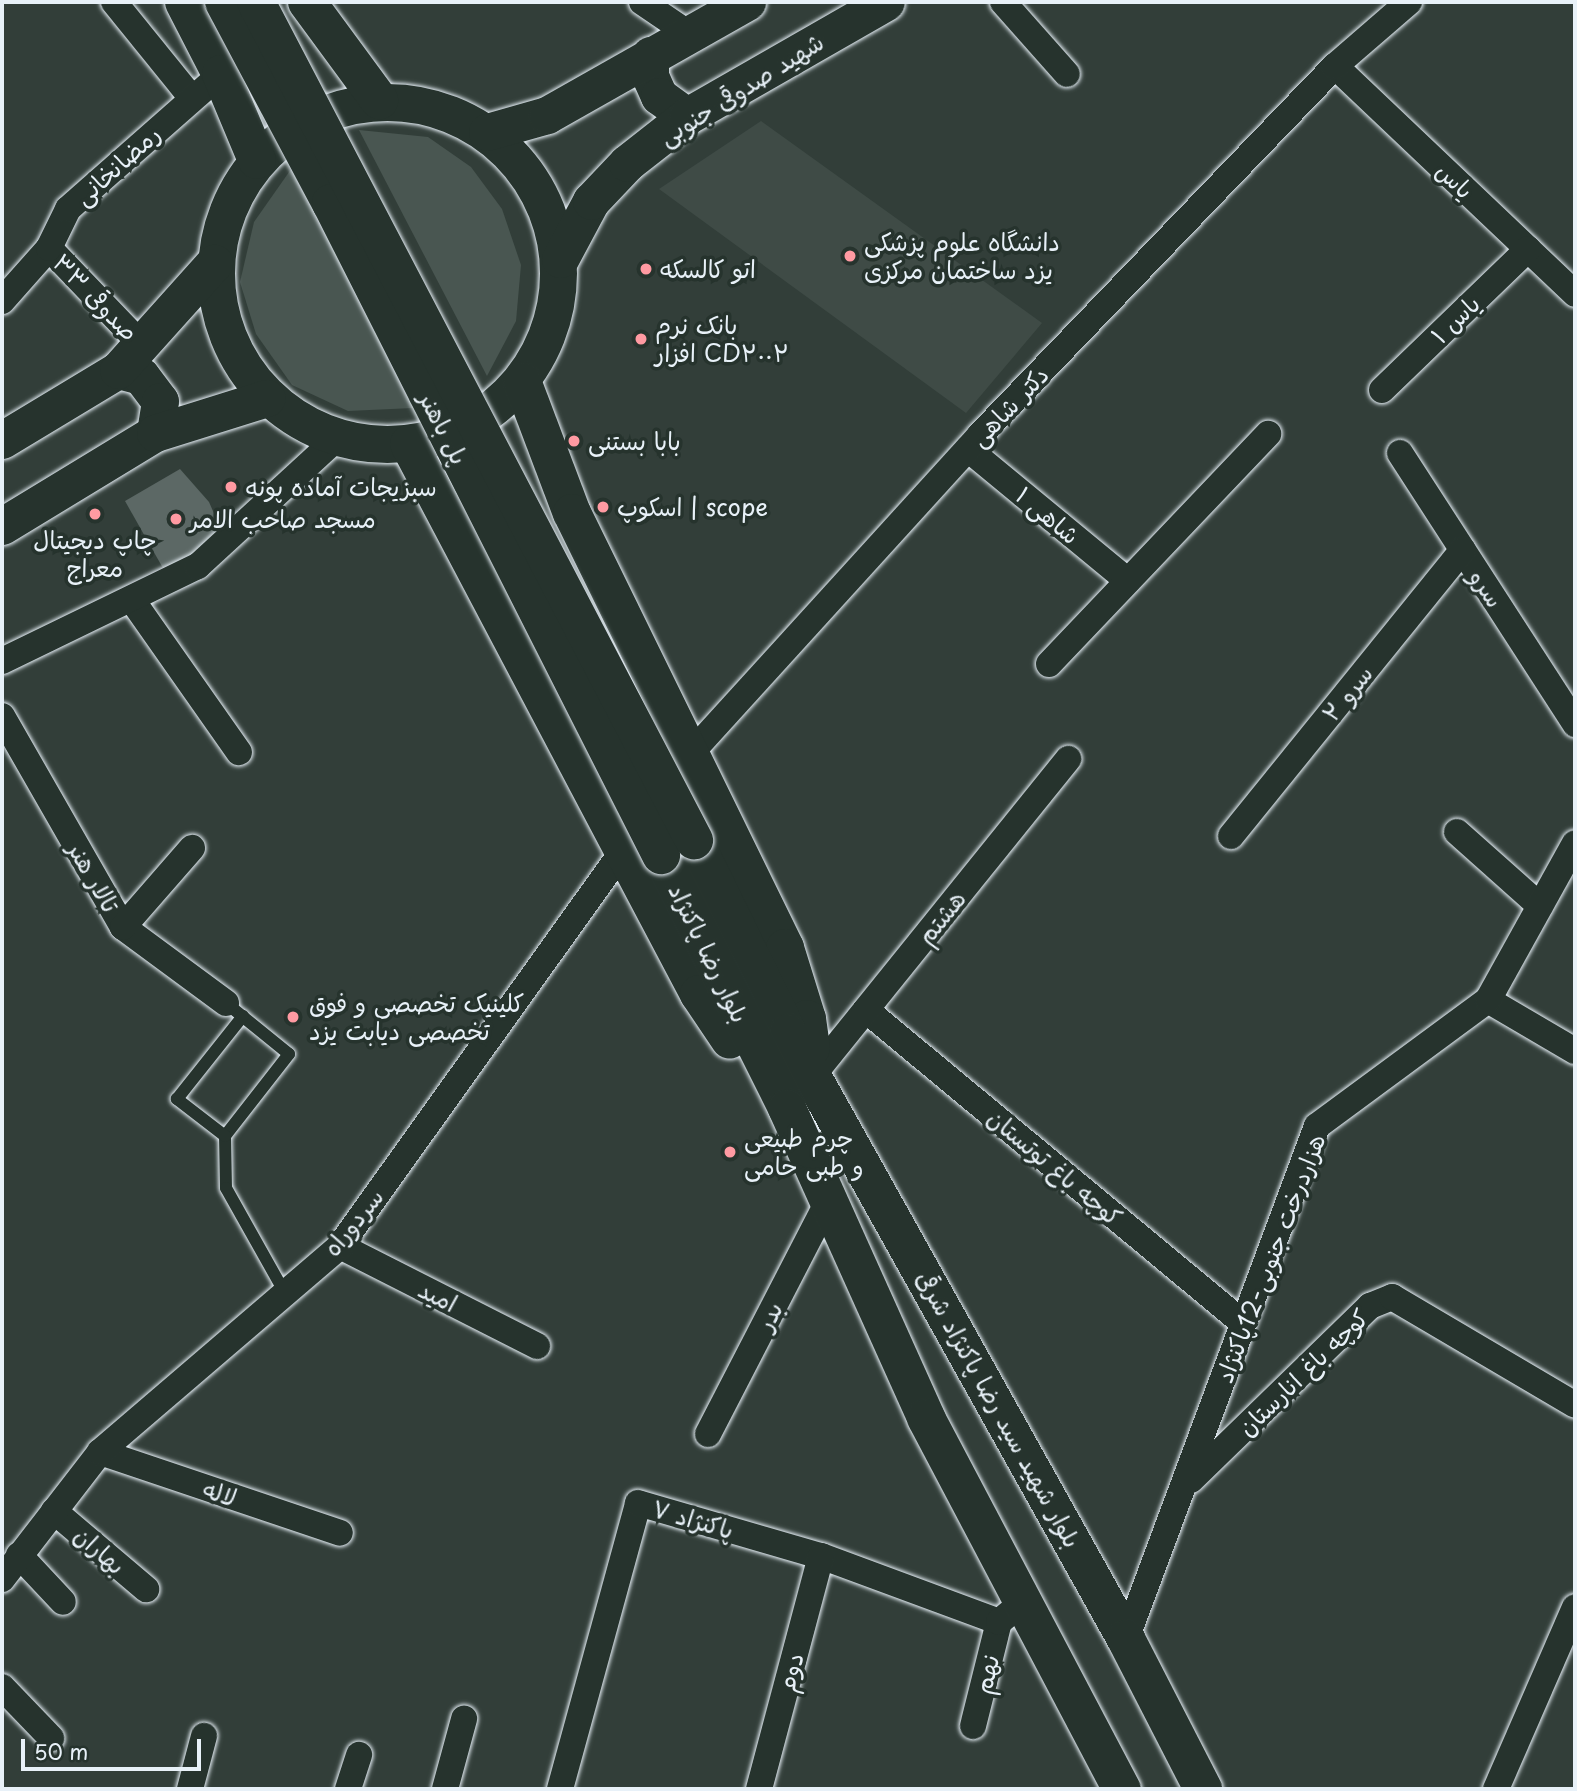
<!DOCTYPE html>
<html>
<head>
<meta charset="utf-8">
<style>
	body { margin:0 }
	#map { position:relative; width:1577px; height:1791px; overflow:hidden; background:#323e39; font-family:"Playpen Sans","Playpen Sans Arabic",sans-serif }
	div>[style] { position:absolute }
	.built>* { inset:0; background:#3f4b46 }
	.green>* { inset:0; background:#495651 }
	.building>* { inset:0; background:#5c6865 }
	.roads { filter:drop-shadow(0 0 2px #e8f1f8) drop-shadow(0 0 2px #e8f1f8) }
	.lane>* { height:12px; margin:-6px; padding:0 6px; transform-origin:6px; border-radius:6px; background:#26332d }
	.street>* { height:26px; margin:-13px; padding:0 13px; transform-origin:13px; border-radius:13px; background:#26332d }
	.secondary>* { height:37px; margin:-18.5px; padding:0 18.5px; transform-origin:18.5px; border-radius:18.5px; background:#26332d }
	.secondary>.ring { margin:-18.5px; padding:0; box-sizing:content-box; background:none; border:37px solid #26332d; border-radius:50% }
	.primary>* { height:38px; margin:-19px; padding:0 19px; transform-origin:19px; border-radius:19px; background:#26332d }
	.bridges { filter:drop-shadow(0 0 2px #e8f1f8) drop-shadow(0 0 2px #e8f1f8) }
	.primary-bridge>* { height:38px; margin:-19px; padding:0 19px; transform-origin:19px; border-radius:19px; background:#26332d }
	.dots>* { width:19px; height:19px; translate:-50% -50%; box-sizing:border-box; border:4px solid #26332d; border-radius:50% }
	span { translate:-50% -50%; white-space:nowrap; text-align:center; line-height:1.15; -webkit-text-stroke:7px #26332d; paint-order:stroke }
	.street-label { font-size:24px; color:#e8f1f8 }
	.poi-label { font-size:24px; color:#e8f1f8 }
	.left { translate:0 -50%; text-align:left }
	.frame { position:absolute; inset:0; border:4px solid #e8f1f8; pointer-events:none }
	.scale { position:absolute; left:21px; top:1739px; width:180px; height:32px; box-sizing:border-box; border:4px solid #e8f1f8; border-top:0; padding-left:9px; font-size:21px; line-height:24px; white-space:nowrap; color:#e8f1f8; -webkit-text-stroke:5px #26332d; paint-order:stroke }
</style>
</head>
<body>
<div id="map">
	<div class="built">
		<i style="clip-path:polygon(761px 121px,1042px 323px,966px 413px,659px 189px)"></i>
	</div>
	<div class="green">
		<i style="clip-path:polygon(359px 130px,428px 137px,471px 167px,502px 209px,521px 265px,516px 321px,487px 376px)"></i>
		<i style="clip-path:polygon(294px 165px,413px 408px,348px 411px,292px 385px,256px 334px,240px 282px,254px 222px)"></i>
	</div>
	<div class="building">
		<i style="clip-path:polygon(180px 469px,209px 502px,224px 536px,164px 570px,125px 501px)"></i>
	</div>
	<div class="roads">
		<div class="lane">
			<i style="left:226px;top:1003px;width:81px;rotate:39deg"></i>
			<i style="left:289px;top:1054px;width:104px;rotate:128deg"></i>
			<i style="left:225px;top:1136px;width:52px;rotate:88.9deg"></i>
			<i style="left:226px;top:1188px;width:120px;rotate:60.7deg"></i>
			<i style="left:225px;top:1136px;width:61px;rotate:-142.4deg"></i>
			<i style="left:177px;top:1099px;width:106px;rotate:-51.5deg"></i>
		</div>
		<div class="street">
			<i style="left:114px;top:2px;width:122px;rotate:51deg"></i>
			<i style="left:642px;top:2px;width:57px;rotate:34.2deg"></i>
			<i style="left:1003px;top:2px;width:96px;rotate:48.4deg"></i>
			<i style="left:1335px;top:66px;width:331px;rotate:43.5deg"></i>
			<i style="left:49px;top:248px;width:136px;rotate:46.2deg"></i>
			<i style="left:2px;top:301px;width:71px;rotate:-48.4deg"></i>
			<i style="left:49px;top:248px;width:43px;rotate:-64deg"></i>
			<i style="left:68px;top:209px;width:204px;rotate:-41.4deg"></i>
			<i style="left:1382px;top:390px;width:203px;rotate:-44deg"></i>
			<i style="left:968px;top:449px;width:207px;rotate:39.5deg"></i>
			<i style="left:1400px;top:453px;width:323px;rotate:57.1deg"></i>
			<i style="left:132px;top:600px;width:186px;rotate:54.9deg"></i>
			<i style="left:2px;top:661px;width:218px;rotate:-25.9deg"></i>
			<i style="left:198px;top:566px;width:189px;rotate:-42.6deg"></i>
			<i style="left:1049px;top:664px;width:318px;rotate:-46.4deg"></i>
			<i style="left:2px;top:716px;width:243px;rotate:60.2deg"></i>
			<i style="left:123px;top:927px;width:128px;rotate:36.4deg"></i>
			<i style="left:691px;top:753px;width:430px;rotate:-47.7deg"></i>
			<i style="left:980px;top:435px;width:512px;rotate:-46.11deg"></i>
			<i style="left:1335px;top:66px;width:98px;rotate:-40.9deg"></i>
			<i style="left:1457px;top:832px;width:111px;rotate:41.7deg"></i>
			<i style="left:1231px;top:836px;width:368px;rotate:-51deg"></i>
			<i style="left:123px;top:927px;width:105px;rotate:-48.9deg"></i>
			<i style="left:1488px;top:1000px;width:101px;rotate:30.4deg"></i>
			<i style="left:866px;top:1010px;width:490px;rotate:39.7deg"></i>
			<i style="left:814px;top:1074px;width:405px;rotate:-51.1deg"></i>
			<i style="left:340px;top:1246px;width:221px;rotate:26.9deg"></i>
			<i style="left:708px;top:1434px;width:266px;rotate:-62.7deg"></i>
			<i style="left:100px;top:1452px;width:253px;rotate:18.6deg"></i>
			<i style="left:1191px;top:1480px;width:250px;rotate:-44.2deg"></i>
			<i style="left:1370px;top:1306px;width:24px;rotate:-22deg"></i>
			<i style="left:1392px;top:1297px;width:212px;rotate:30.5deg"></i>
			<i style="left:54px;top:1511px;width:121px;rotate:40.3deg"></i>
			<i style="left:19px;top:1555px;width:64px;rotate:46.9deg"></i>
			<i style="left:2px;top:1579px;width:160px;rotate:-52.3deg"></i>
			<i style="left:100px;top:1452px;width:316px;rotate:-40.6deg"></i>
			<i style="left:340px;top:1246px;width:488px;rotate:-54.4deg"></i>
			<i style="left:1126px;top:1639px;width:547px;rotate:-69.58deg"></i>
			<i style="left:1317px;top:1126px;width:212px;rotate:-36.4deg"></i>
			<i style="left:1488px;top:1000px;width:179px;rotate:-61deg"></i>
			<i style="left:2px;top:1687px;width:71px;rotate:46.1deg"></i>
			<i style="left:973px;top:1726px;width:107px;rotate:-76deg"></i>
			<i style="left:190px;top:1789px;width:55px;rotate:-75.2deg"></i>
			<i style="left:348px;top:1789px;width:36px;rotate:-72deg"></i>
			<i style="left:445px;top:1789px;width:73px;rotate:-74.8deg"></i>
			<i style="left:560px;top:1789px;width:296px;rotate:-74.7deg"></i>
			<i style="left:638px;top:1503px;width:191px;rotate:16.2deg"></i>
			<i style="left:821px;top:1556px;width:190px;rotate:20.3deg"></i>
			<i style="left:999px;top:1622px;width:30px;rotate:-40deg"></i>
			<i style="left:759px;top:1789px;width:241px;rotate:-75.1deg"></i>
			<i style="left:1496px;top:1789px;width:198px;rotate:-66.5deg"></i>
		</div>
		<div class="secondary">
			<i style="left:650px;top:55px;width:21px;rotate:90deg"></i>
			<i style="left:650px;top:76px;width:22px;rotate:66deg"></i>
			<i style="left:659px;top:96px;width:34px;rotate:36deg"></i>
			<i class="ring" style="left:216px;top:102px;width:305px;height:305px"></i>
			<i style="left:487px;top:132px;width:62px;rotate:-15.8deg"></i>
			<i style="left:547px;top:115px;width:230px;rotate:-29.5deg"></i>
			<i style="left:560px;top:259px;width:66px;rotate:-61.9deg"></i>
			<i style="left:591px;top:201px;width:52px;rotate:-46.5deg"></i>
			<i style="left:627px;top:163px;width:76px;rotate:-38.1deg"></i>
			<i style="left:687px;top:116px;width:229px;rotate:-29.8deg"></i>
			<i style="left:118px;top:370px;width:24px;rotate:15deg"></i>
			<i style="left:141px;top:376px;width:31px;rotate:53deg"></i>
			<i style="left:160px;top:401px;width:32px;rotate:99deg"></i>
			<i style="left:2px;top:440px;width:135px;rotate:-31.1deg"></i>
			<i style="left:118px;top:370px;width:144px;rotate:-48.1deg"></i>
			<i style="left:2px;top:526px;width:179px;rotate:-31.3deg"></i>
			<i style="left:155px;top:433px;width:117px;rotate:-17.4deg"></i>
		</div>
		<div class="primary">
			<i style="left:184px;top:2px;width:81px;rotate:62.8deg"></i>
			<i style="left:221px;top:74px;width:93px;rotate:67.3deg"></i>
			<i style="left:307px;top:2px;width:122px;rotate:53.7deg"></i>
			<i style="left:522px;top:381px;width:141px;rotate:69.3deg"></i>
			<i style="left:572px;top:513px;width:484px;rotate:63.9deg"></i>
			<i style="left:785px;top:948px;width:74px;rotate:72.8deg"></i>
			<i style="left:807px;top:1019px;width:29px;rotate:82deg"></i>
			<i style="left:409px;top:444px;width:622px;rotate:62.2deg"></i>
			<i style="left:699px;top:994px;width:55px;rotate:56deg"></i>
			<i style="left:694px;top:840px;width:215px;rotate:64deg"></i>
			<i style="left:788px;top:1033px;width:694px;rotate:60.85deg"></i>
			<i style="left:1126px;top:1639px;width:169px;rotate:62.8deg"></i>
			<i style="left:661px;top:855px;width:283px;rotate:63.5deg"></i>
			<i style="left:787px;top:1108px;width:340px;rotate:65.8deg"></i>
			<i style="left:926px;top:1418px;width:420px;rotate:62.2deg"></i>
		</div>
	</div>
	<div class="bridges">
		<div class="primary-bridge">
			<i style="left:224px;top:2px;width:228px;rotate:62deg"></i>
			<i style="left:331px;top:203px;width:731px;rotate:63.15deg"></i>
			<i style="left:256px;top:2px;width:946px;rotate:62.41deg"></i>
		</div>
	</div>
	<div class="dots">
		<i style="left:850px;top:256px;background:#ff9aa2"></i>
		<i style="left:646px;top:269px;background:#ff9aa2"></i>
		<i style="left:641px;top:339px;background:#ff9aa2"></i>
		<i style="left:574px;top:441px;background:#ff9aa2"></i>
		<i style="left:231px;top:487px;background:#ff9aa2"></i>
		<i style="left:603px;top:507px;background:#ff9aa2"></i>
		<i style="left:95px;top:514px;background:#ff9aa2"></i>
		<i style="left:176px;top:519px;background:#ff9aa2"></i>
		<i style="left:293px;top:1017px;background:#ff9aa2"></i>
		<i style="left:730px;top:1152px;background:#ff9aa2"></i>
	</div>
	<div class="street-label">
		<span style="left:741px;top:89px;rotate:-32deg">شهید صدوقی جنوبی</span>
		<span style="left:117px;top:165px;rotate:-42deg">رمضانخانی</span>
		<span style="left:1455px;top:180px;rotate:43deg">یاس</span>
		<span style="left:96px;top:297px;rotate:46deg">صدوقی ۳۳</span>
		<span style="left:1455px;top:319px;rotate:-44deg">یاس ۱</span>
		<span style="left:1009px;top:406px;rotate:-46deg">دکتر شاهی</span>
		<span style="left:444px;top:428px;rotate:63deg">پل باهنر</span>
		<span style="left:1048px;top:515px;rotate:40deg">شاهی ۱</span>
		<span style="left:1487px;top:588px;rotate:57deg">سرو</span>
		<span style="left:1347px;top:693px;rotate:-51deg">سرو ۲</span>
		<span style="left:94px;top:877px;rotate:60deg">تالار هنر</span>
		<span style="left:941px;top:917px;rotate:-51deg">هشتم</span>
		<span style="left:709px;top:953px;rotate:64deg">بلوار رضا پاکنژاد</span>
		<span style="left:1055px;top:1167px;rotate:40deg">کوچه باغ توتستان</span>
		<span style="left:353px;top:1222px;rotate:-51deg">سردوراه</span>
		<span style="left:1270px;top:1258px;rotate:-69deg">هزاردرخت جنوبی-12پاکنژاد</span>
		<span style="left:438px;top:1296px;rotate:27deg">امید</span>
		<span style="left:769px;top:1316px;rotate:-63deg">بدر</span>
		<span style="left:1303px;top:1372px;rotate:-44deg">کوچه باغ انارستان</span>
		<span style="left:999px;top:1409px;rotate:61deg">بلوار شهید سید رضا پاکنژاد شرقی</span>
		<span style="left:220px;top:1493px;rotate:19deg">لاله</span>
		<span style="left:693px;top:1519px;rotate:16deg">پاکنژاد ۷</span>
		<span style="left:100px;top:1550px;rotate:41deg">بهاران</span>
		<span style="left:790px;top:1672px;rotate:-75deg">دوم</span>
		<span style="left:986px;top:1674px;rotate:-76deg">نهم</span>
	</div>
	<div class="poi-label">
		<span class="left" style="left:864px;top:256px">دانشگاه علوم پزشکی<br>یزد ساختمان مرکزی</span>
		<span class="left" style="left:660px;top:269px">اتو کالسکه</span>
		<span class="left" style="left:655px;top:339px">بانک نرم<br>افزار CD۲۰۰۲</span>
		<span class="left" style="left:588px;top:441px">بابا بستنی</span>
		<span class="left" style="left:245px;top:487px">سبزیجات آماده پونه</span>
		<span class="left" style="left:617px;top:507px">اسکوپ | scope</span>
		<span class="left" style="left:190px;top:519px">مسجد صاحب الامر</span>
		<span style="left:95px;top:554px">چاپ دیجیتال<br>معراج</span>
		<span class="left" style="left:309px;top:1017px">کلینیک تخصصی و فوق<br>تخصصی دیابت یزد</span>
		<span class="left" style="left:744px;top:1152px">چرم طبیعی<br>و طبی حامی</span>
	</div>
	<div class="frame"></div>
	<div class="scale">50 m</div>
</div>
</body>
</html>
